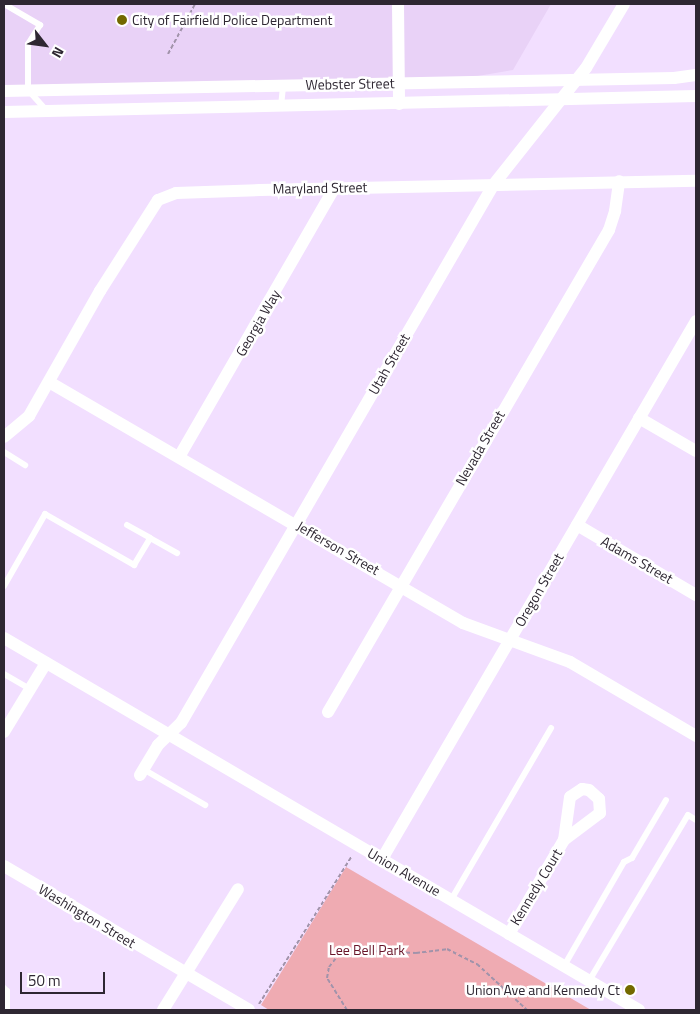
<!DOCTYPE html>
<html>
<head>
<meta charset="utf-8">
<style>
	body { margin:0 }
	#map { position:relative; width:700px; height:1014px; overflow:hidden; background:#f2dfff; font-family:"Titillium Web",sans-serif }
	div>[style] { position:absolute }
	.built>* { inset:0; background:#e9d2f7 }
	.green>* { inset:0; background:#efabb2 }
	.path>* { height:2px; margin-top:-1px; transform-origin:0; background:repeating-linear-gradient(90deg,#a193aa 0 4px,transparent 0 6.5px) }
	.lane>* { height:6px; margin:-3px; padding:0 3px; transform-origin:3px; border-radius:3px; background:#fff }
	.street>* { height:12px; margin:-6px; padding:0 6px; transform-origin:6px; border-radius:6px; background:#fff }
	.dots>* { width:14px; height:14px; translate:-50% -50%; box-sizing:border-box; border:2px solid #fff; border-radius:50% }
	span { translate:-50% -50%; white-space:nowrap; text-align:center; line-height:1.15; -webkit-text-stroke:5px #fff; paint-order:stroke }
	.poi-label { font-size:14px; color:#2e2732 }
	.left { translate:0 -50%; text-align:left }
	.right { translate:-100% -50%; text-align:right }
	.street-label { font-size:14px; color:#2e2732 }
	.park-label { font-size:14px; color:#681529 }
	.frame { position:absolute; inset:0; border:5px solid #2e2732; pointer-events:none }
	.north { position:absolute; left:20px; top:20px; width:50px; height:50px; -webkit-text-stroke:4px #fff; paint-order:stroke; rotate:120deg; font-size:14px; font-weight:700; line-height:20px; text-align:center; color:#2e2732 }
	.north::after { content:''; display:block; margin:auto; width:18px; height:22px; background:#2e2732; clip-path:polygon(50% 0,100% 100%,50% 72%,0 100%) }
	.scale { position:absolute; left:20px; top:972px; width:85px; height:22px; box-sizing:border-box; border:2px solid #2e2732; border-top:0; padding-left:6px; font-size:15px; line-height:18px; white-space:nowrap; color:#2e2732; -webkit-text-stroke:4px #fff; paint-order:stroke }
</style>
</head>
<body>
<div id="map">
	<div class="built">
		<i style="clip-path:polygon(4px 4px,551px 4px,513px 70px,396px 90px,4px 93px)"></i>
	</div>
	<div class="green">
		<i style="clip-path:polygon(346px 867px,591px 1010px,269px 1010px,261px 1005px)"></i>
	</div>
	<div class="path">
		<i style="left:168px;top:54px;width:57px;rotate:-61.6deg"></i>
		<i style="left:259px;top:1004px;width:175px;rotate:-57.9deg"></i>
		<i style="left:347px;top:1010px;width:38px;rotate:-122deg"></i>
		<i style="left:327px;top:978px;width:11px;rotate:-80deg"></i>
		<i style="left:329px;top:967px;width:18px;rotate:-52deg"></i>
		<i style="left:340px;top:953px;width:9px;rotate:-21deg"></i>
		<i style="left:348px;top:950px;width:68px;rotate:2.5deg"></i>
		<i style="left:416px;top:953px;width:31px;rotate:-7deg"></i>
		<i style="left:447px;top:949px;width:34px;rotate:27deg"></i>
		<i style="left:477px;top:964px;width:68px;rotate:42.6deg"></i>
	</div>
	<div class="lane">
		<i style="left:4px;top:4px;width:42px;rotate:30.3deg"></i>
		<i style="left:40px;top:25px;width:22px;rotate:122deg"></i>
		<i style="left:28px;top:44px;width:46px;rotate:90deg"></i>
		<i style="left:28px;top:90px;width:27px;rotate:48deg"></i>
		<i style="left:281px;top:106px;width:20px;rotate:-84deg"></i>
		<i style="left:4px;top:452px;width:25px;rotate:32deg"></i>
		<i style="left:127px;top:525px;width:26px;rotate:29deg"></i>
		<i style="left:4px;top:586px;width:83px;rotate:-60.3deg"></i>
		<i style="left:45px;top:514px;width:103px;rotate:29.8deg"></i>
		<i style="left:134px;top:565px;width:31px;rotate:-59deg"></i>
		<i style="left:150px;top:538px;width:31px;rotate:29deg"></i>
		<i style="left:4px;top:674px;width:30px;rotate:30deg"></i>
		<i style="left:143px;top:769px;width:72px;rotate:30.1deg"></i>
		<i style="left:451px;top:900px;width:199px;rotate:-59.8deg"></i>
		<i style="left:564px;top:966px;width:120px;rotate:-60deg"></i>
		<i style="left:624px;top:862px;width:9px;rotate:-27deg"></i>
		<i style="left:632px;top:858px;width:67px;rotate:-59.6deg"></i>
		<i style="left:589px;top:981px;width:193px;rotate:-59.2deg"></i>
		<i style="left:688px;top:815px;width:9px;rotate:32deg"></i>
		<i style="left:4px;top:988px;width:4px;rotate:45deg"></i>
		<i style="left:7px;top:991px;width:19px;rotate:90deg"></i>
	</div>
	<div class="street">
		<i style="left:398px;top:4px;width:100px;rotate:89.4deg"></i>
		<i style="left:4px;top:91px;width:670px;rotate:-1.11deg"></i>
		<i style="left:674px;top:78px;width:22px;rotate:-8deg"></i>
		<i style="left:4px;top:112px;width:692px;rotate:-1.32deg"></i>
		<i style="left:49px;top:382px;width:479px;rotate:30.2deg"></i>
		<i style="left:463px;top:623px;width:114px;rotate:20deg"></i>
		<i style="left:570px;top:662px;width:146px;rotate:30.4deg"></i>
		<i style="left:639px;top:418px;width:66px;rotate:30.1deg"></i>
		<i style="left:4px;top:437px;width:33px;rotate:-40deg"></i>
		<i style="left:29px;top:416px;width:144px;rotate:-60.4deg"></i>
		<i style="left:100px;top:291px;width:108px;rotate:-57.5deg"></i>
		<i style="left:158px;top:200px;width:19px;rotate:-21deg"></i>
		<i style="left:176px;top:193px;width:84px;rotate:-2deg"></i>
		<i style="left:260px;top:190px;width:436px;rotate:-1.2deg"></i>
		<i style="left:179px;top:457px;width:310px;rotate:-60deg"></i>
		<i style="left:577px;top:525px;width:138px;rotate:30.5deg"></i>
		<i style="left:4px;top:638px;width:736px;rotate:30.36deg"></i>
		<i style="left:328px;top:712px;width:558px;rotate:-59.76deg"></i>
		<i style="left:609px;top:230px;width:20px;rotate:-72deg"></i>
		<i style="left:615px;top:211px;width:30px;rotate:-82deg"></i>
		<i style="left:4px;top:732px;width:81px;rotate:-58.7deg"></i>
		<i style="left:140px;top:775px;width:35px;rotate:-59deg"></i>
		<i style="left:158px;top:745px;width:32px;rotate:-44deg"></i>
		<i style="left:181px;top:723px;width:623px;rotate:-59.86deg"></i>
		<i style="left:494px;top:184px;width:148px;rotate:-51.6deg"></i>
		<i style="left:586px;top:68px;width:74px;rotate:-59.3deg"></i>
		<i style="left:382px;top:859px;width:623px;rotate:-59.73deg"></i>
		<i style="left:4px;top:866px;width:284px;rotate:30.4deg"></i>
		<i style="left:509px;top:934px;width:109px;rotate:-59.7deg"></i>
		<i style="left:564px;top:840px;width:45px;rotate:-36.9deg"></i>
		<i style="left:600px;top:813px;width:14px;rotate:-94deg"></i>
		<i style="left:599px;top:799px;width:13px;rotate:-138deg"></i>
		<i style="left:589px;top:790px;width:7px;rotate:-172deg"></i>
		<i style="left:582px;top:789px;width:14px;rotate:146deg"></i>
		<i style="left:570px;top:797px;width:43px;rotate:97.9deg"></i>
		<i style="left:163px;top:1010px;width:142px;rotate:-58.2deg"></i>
	</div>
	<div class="dots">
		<i style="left:122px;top:20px;background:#736900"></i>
		<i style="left:630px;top:990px;background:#736900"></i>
	</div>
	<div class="poi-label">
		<span class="left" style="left:132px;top:20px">City of Fairfield Police Department</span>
		<span class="right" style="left:620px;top:990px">Union Ave and Kennedy Ct</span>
	</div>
	<div class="street-label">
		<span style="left:350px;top:84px;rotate:-1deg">Webster Street</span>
		<span style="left:320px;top:188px;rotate:-1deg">Maryland Street</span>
		<span style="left:258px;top:323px;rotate:-60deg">Georgia Way</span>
		<span style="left:389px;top:364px;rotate:-60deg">Utah Street</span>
		<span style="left:480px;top:448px;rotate:-60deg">Nevada Street</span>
		<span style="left:338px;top:548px;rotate:30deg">Jefferson Street</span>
		<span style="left:637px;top:560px;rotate:30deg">Adams Street</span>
		<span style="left:539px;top:590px;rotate:-60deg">Oregon Street</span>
		<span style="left:404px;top:872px;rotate:30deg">Union Avenue</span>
		<span style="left:536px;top:887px;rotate:-59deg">Kennedy Court</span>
		<span style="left:87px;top:916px;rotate:31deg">Washington Street</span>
	</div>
	<div class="park-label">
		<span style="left:367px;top:950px">Lee Bell Park</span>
	</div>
	<div class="frame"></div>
	<div class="north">N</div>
	<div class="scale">50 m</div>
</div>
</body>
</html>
